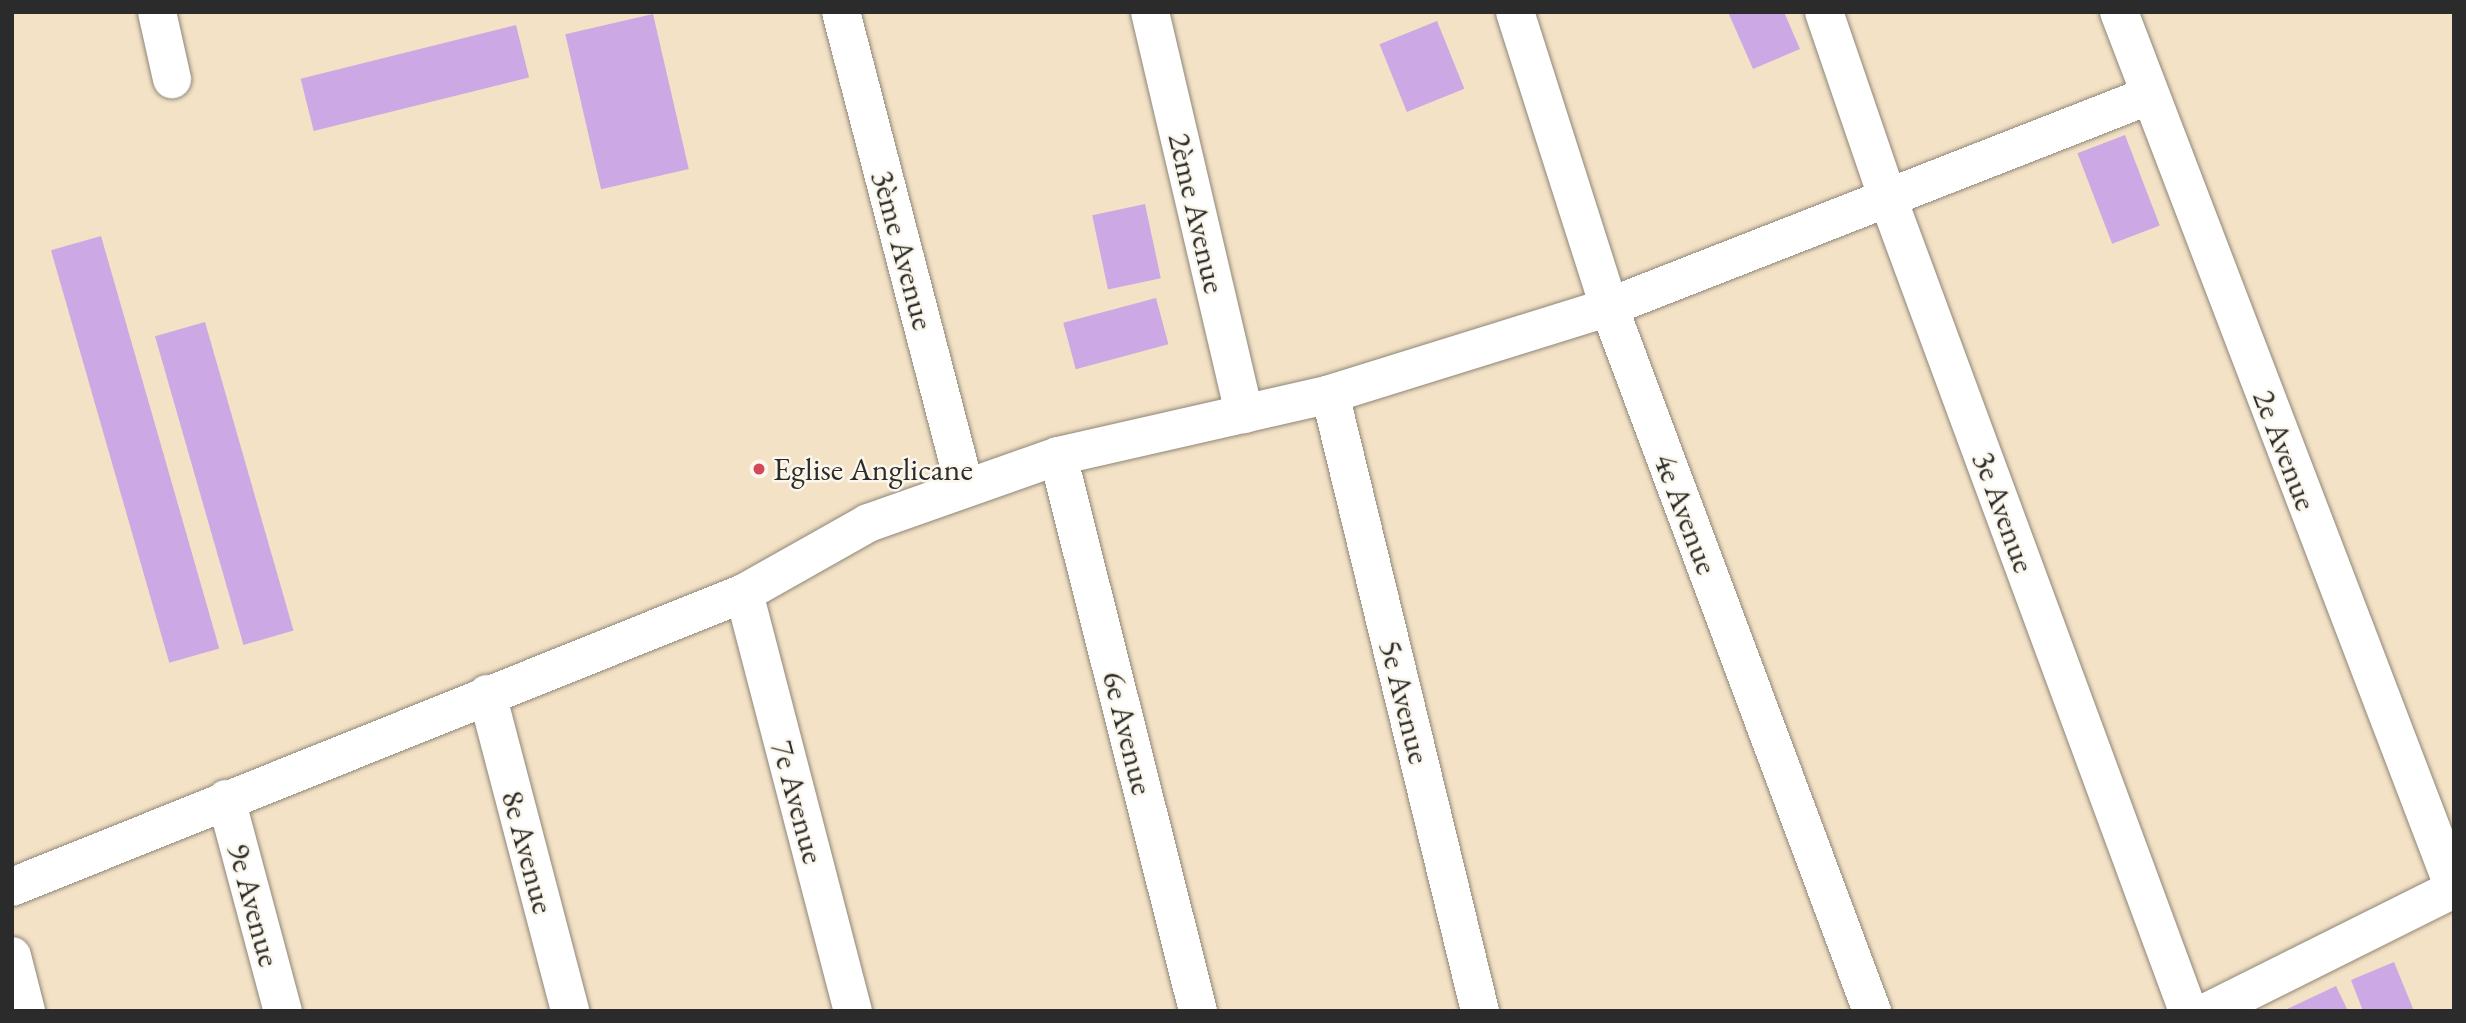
<!DOCTYPE html>
<html>
<head>
<meta charset="utf-8">
<style>
	body { margin:0 }
	#map { position:relative; width:2466px; height:1023px; overflow:hidden; background:#f3e2c6; font-family:"EB Garamond",serif }
	div>[style] { position:absolute }
	.building>* { inset:0; background:#cca9e4; transform-origin:0 0 }
	.roads { filter:drop-shadow(0 0 2px #8f8678) drop-shadow(0 0 2px #8f8678) }
	.minor>* { height:38px; margin:-19px; padding:0 19px; transform-origin:19px; border-radius:19px; background:#fff }
	.dots>* { width:19px; height:19px; translate:-50% -50%; box-sizing:border-box; border:4px solid #fbf7ec; border-radius:50% }
	span { translate:-50% -50%; white-space:nowrap; text-align:center; line-height:1.15; -webkit-text-stroke:5px #fbf7ec; paint-order:stroke }
	.street-label { font-size:32px; color:#2b2b2b }
	.poi-label { font-size:32px; color:#2b2b2b }
	.left { translate:0 -50%; text-align:left }
	.frame { position:absolute; inset:0; border:14px solid #2b2b2b; pointer-events:none }
</style>
</head>
<body>
<div id="map">
	<div class="building">
		<i style="clip-path:polygon(1728px 12px,1784px 12px,1800px 49px,1753px 69px)"></i>
		<i style="left:653px;top:14px;width:159px;height:90px;rotate:77deg"></i>
		<i style="left:1437px;top:21px;width:73px;height:62px;rotate:68deg"></i>
		<i style="left:516px;top:25px;width:54px;height:222px;rotate:76deg"></i>
		<i style="left:2125px;top:135px;width:97px;height:51px;rotate:69deg"></i>
		<i style="left:1145px;top:204px;width:76px;height:54px;rotate:78deg"></i>
		<i style="left:101px;top:236px;width:429px;height:52px;rotate:74deg"></i>
		<i style="left:1156px;top:298px;width:48px;height:96px;rotate:75deg"></i>
		<i style="left:205px;top:322px;width:321px;height:52px;rotate:74deg"></i>
		<i style="clip-path:polygon(2394px 962px,2414px 1011px,2363px 1011px,2351px 980px)"></i>
		<i style="clip-path:polygon(2336px 986px,2348px 1011px,2283px 1011px)"></i>
	</div>
	<div class="roads">
		<div class="minor">
			<i style="left:157px;top:12px;width:69px;rotate:77.4deg"></i>
			<i style="left:841px;top:12px;width:491px;rotate:75.4deg"></i>
			<i style="left:1150px;top:12px;width:413px;rotate:76.8deg"></i>
			<i style="left:1515px;top:12px;width:310px;rotate:72.3deg"></i>
			<i style="left:1609px;top:307px;width:752px;rotate:69.52deg"></i>
			<i style="left:1824px;top:12px;width:194px;rotate:71.1deg"></i>
			<i style="left:1887px;top:196px;width:869px;rotate:69.73deg"></i>
			<i style="left:2119px;top:12px;width:938px;rotate:69.07deg"></i>
			<i style="left:1330px;top:394px;width:635px;rotate:76.34deg"></i>
			<i style="left:1058px;top:456px;width:572px;rotate:75.84deg"></i>
			<i style="left:744px;top:593px;width:432px;rotate:75.4deg"></i>
			<i style="left:487px;top:694px;width:328px;rotate:75.3deg"></i>
			<i style="left:226px;top:799px;width:220px;rotate:75deg"></i>
			<i style="left:12px;top:887px;width:789px;rotate:-21.88deg"></i>
			<i style="left:744px;top:593px;width:142px;rotate:-29.4deg"></i>
			<i style="left:868px;top:523px;width:201px;rotate:-19.4deg"></i>
			<i style="left:1058px;top:456px;width:279px;rotate:-12.8deg"></i>
			<i style="left:1330px;top:394px;width:292px;rotate:-17.3deg"></i>
			<i style="left:1609px;top:307px;width:579px;rotate:-21.38deg"></i>
			<i style="left:12px;top:956px;width:57px;rotate:75.7deg"></i>
			<i style="left:2209px;top:1011px;width:274px;rotate:-26.5deg"></i>
		</div>
	</div>
	<div class="dots">
		<i style="left:759px;top:469px;background:#d1495b"></i>
	</div>
	<div class="street-label">
		<span style="left:1197px;top:213px;rotate:77deg">2ème Avenue</span>
		<span style="left:903px;top:250px;rotate:75deg">3ème Avenue</span>
		<span style="left:2285px;top:450px;rotate:69deg">2e Avenue</span>
		<span style="left:2004px;top:512px;rotate:70deg">3e Avenue</span>
		<span style="left:1686px;top:514px;rotate:69deg">4e Avenue</span>
		<span style="left:1405px;top:702px;rotate:76deg">5e Avenue</span>
		<span style="left:1128px;top:733px;rotate:76deg">6e Avenue</span>
		<span style="left:798px;top:802px;rotate:75deg">7e Avenue</span>
		<span style="left:528px;top:852px;rotate:75deg">8e Avenue</span>
		<span style="left:254px;top:905px;rotate:75deg">9e Avenue</span>
	</div>
	<div class="poi-label">
		<span class="left" style="left:773px;top:469px">Eglise Anglicane</span>
	</div>
	<div class="frame"></div>
</div>
</body>
</html>
